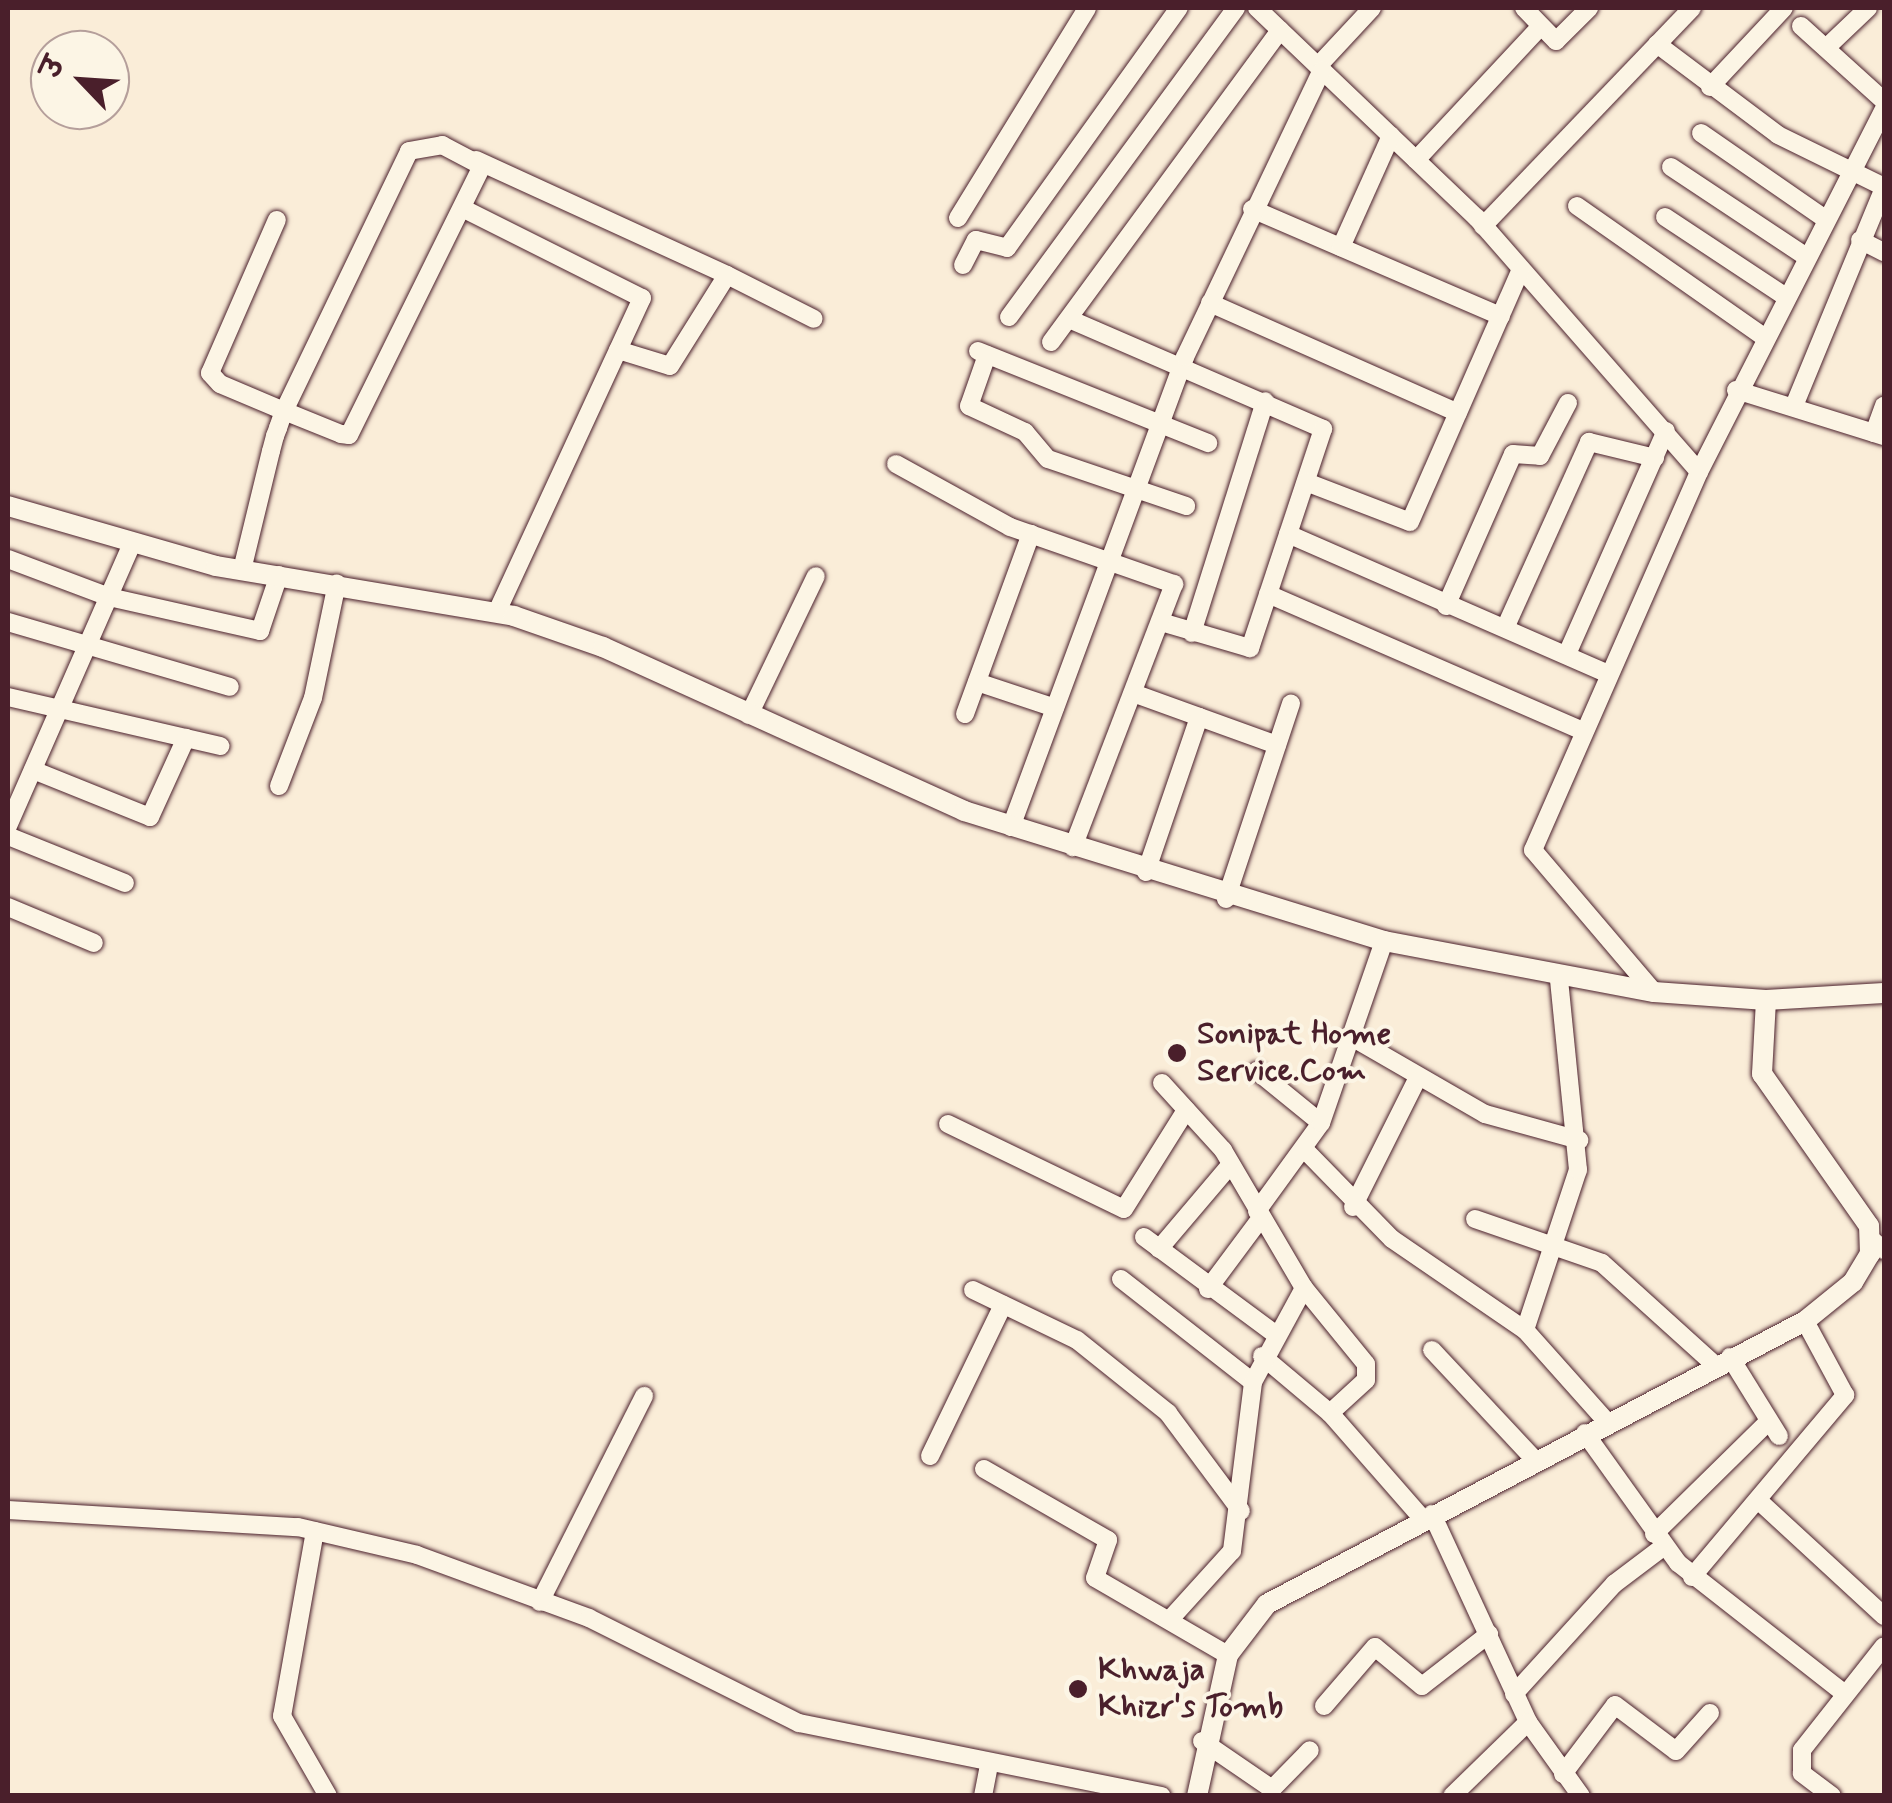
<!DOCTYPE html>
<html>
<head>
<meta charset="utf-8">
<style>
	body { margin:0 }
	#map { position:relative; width:1892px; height:1803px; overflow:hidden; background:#faedd8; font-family:Mynerve,"Playpen Sans Deva",sans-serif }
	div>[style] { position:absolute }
	.roads { filter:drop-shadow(0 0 2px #4a1f2b) drop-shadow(0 0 2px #4a1f2b) }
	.minor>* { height:18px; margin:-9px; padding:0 9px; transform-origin:9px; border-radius:9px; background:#fcf5e5 }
	.tertiary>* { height:20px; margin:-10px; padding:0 10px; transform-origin:10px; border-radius:10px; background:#fcf5e5 }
	.dots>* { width:28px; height:28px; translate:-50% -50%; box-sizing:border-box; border:5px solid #fcf5e5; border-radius:50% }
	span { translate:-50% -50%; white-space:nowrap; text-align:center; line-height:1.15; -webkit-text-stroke:8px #fcf5e5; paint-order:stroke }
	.poi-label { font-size:32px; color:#4a1f2b; font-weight:700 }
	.left { translate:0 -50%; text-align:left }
	.frame { position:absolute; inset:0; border:10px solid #4a1f2b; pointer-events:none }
	.north { position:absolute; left:30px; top:30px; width:100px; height:100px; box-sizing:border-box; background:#fcf5e5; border:2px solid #b59f9b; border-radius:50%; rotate:295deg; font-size:28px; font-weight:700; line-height:40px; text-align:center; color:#4a1f2b }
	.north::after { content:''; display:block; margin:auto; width:35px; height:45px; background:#4a1f2b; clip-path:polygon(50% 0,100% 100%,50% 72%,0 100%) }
</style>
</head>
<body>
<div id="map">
	<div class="roads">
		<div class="minor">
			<i style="left:1257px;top:8px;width:304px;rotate:43.7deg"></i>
			<i style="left:1477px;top:218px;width:337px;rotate:48.8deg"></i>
			<i style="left:1699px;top:472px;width:413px;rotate:113.7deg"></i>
			<i style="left:1533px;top:850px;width:187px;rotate:49.6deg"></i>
			<i style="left:1524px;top:8px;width:46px;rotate:45.9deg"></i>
			<i style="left:1556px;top:41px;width:47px;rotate:-45deg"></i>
			<i style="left:1801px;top:26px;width:112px;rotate:42.1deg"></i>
			<i style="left:1657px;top:44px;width:151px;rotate:36.9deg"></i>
			<i style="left:1778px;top:135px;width:118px;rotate:26.1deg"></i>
			<i style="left:1826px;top:48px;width:58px;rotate:-43.6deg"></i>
			<i style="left:1318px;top:66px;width:79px;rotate:-47deg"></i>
			<i style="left:1710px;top:87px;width:108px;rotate:-46.9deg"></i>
			<i style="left:1701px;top:133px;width:151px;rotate:34.7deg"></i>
			<i style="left:476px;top:160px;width:276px;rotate:24.6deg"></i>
			<i style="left:1416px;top:160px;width:182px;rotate:-47deg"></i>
			<i style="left:1671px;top:167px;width:161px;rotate:33.6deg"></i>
			<i style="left:1577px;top:206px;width:225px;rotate:35deg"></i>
			<i style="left:464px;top:209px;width:199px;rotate:26.6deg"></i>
			<i style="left:642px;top:298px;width:346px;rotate:114.8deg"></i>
			<i style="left:1252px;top:209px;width:271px;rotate:23.3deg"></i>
			<i style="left:1665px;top:217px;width:141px;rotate:33.5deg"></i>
			<i style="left:958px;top:218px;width:246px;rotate:-58.4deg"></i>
			<i style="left:1483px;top:226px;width:302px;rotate:-46.2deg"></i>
			<i style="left:1860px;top:240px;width:27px;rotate:27deg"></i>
			<i style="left:1341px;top:247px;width:122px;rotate:-65.8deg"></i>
			<i style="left:963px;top:265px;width:28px;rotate:-63deg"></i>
			<i style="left:976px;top:240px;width:32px;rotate:14deg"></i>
			<i style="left:1007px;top:248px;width:295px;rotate:-54.4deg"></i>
			<i style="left:1210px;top:303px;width:271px;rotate:23.9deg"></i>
			<i style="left:1009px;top:317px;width:383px;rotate:-53.7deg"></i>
			<i style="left:1069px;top:319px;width:277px;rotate:23.4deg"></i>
			<i style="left:1323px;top:429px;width:231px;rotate:108.4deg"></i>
			<i style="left:1250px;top:648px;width:93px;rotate:-163.7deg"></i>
			<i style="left:1051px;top:342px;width:387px;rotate:-53.7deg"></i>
			<i style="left:618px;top:350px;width:54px;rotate:17.1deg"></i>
			<i style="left:670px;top:366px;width:107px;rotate:-57.9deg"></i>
			<i style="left:727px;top:275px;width:97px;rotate:26.8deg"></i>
			<i style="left:978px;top:351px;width:248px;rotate:21.8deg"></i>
			<i style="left:987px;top:355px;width:54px;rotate:109.4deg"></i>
			<i style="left:969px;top:406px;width:62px;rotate:24.9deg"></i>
			<i style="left:1025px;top:432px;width:35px;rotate:50deg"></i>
			<i style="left:1048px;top:459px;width:146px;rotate:18.8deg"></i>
			<i style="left:1736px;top:390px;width:155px;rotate:17.3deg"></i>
			<i style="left:1794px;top:406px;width:236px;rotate:-67.6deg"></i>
			<i style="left:1874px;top:433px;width:29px;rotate:-70deg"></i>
			<i style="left:896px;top:464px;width:130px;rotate:28.9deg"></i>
			<i style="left:1010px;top:527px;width:174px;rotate:19.2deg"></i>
			<i style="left:1174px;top:584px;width:282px;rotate:111deg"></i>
			<i style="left:1699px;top:472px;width:407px;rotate:-63deg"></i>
			<i style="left:1306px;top:482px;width:111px;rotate:21deg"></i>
			<i style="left:1410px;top:522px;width:276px;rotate:-66.3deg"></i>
			<i style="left:1288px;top:534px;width:349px;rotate:23.6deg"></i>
			<i style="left:8px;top:559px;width:108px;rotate:20.6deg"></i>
			<i style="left:109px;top:597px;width:155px;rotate:12.7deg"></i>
			<i style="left:260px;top:631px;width:59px;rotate:-71.3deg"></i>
			<i style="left:242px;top:570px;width:122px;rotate:-76.3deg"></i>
			<i style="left:271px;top:451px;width:16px;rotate:-75deg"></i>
			<i style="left:275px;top:436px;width:9px;rotate:-69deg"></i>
			<i style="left:278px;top:428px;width:18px;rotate:-71deg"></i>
			<i style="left:284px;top:411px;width:2px;rotate:-63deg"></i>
			<i style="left:285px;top:409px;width:286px;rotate:-64.3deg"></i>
			<i style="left:409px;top:151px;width:34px;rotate:-10deg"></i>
			<i style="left:442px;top:145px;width:45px;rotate:27.7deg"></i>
			<i style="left:482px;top:166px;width:300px;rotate:116.3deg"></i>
			<i style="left:349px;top:435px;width:8px;rotate:-173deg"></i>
			<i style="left:341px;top:434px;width:61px;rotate:-158deg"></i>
			<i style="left:284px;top:411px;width:69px;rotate:-157.1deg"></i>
			<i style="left:220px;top:384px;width:15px;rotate:-132deg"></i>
			<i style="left:210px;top:373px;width:167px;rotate:-66.4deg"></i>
			<i style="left:1268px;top:594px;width:344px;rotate:23.5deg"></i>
			<i style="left:1446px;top:606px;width:166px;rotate:-66.2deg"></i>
			<i style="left:1513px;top:454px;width:27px;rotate:4deg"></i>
			<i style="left:1540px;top:456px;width:60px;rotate:-62.2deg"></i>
			<i style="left:8px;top:622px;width:231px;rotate:16.3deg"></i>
			<i style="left:1506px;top:626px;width:202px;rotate:-65.7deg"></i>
			<i style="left:1589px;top:442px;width:68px;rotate:13.6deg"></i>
			<i style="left:1192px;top:633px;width:243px;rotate:-72.5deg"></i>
			<i style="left:1567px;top:654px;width:244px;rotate:-66.1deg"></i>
			<i style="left:977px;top:682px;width:82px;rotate:18.4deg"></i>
			<i style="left:1133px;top:693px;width:153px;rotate:19.9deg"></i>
			<i style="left:8px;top:697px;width:218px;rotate:13deg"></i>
			<i style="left:965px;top:714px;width:192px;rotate:-69.9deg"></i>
			<i style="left:749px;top:715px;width:154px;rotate:-64.3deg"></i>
			<i style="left:33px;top:770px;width:126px;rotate:21.9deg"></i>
			<i style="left:150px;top:817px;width:87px;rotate:-65.5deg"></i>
			<i style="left:279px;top:786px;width:94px;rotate:-68.9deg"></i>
			<i style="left:313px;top:698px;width:117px;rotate:-78.2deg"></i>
			<i style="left:8px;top:826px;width:309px;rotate:-66.3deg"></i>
			<i style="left:1011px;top:827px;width:501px;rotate:-69.68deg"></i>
			<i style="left:1185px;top:357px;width:318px;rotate:-64.5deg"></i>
			<i style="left:8px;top:836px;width:126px;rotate:21.9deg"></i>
			<i style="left:1146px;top:872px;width:164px;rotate:-71.1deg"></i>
			<i style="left:1226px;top:899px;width:206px;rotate:-71.6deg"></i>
			<i style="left:8px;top:907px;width:93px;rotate:22.7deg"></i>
			<i style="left:1355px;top:1039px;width:150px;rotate:30deg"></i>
			<i style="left:1485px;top:1114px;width:98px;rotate:15.5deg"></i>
			<i style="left:1257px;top:1071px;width:82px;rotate:39.1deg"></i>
			<i style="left:1162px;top:1083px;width:91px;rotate:47.7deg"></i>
			<i style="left:1223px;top:1150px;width:160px;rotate:59.6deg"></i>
			<i style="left:1304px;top:1288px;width:98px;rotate:50.8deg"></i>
			<i style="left:1366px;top:1364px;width:16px;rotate:90deg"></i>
			<i style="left:1366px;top:1380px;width:49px;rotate:137.5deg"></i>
			<i style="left:948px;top:1124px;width:195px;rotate:25.8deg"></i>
			<i style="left:1124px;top:1209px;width:117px;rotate:-57.9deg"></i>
			<i style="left:1306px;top:1151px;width:123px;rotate:45.7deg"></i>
			<i style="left:1392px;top:1239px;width:161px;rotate:34.4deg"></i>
			<i style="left:1525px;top:1330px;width:122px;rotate:48.3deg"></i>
			<i style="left:1353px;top:1207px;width:141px;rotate:-63.4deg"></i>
			<i style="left:1257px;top:1211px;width:109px;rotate:-54deg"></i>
			<i style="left:1321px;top:1123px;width:193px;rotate:-70.9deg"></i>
			<i style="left:1475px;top:1219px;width:134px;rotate:19.1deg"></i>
			<i style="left:1602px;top:1263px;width:152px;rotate:42.1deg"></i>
			<i style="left:1144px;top:1237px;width:163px;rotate:36.5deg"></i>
			<i style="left:1872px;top:1240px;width:16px;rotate:40deg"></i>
			<i style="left:1159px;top:1249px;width:111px;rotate:-49.7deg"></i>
			<i style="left:1121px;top:1279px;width:167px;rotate:38deg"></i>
			<i style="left:1208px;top:1289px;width:89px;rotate:-53.3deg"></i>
			<i style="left:973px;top:1290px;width:115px;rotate:25.7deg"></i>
			<i style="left:1077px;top:1340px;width:117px;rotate:38.7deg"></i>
			<i style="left:1168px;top:1413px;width:122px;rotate:53.3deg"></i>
			<i style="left:1525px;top:1330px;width:169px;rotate:-71.7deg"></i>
			<i style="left:1578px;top:1170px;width:193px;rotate:-95.7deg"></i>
			<i style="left:1432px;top:1350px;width:149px;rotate:46.9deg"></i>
			<i style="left:1262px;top:1356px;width:89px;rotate:40deg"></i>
			<i style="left:1330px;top:1413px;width:140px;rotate:48.8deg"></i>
			<i style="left:1730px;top:1357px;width:93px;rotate:58.2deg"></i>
			<i style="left:1585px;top:1433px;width:160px;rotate:54.4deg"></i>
			<i style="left:1678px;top:1563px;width:207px;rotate:38.1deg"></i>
			<i style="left:930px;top:1456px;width:168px;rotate:-64.2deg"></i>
			<i style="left:984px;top:1469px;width:143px;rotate:29.8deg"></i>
			<i style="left:1108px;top:1540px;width:40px;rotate:108.9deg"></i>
			<i style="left:1095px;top:1578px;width:154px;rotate:30.1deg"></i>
			<i style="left:1759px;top:1501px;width:170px;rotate:42.6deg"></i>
			<i style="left:8px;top:1510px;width:290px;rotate:3.4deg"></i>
			<i style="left:298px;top:1527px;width:122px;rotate:13.2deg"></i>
			<i style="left:417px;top:1555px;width:183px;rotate:20.1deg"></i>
			<i style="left:589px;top:1618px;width:235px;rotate:26.6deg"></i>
			<i style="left:799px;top:1723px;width:370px;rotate:11.4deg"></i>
			<i style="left:1432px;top:1514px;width:229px;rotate:65.2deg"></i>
			<i style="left:1528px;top:1722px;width:91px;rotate:54.4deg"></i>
			<i style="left:315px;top:1531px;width:188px;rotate:100.1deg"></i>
			<i style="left:282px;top:1716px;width:92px;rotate:60.1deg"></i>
			<i style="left:1654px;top:1534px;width:161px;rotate:-44.5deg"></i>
			<i style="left:1692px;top:1577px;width:238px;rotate:-49.9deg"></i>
			<i style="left:1845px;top:1395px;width:84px;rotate:-118.4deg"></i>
			<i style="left:540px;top:1602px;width:231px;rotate:-63.2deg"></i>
			<i style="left:1173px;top:1616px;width:88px;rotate:-47.8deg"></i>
			<i style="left:1232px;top:1551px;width:170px;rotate:-82.9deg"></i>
			<i style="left:1253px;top:1382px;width:107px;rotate:-61.5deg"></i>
			<i style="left:1514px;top:1694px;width:149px;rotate:-47.7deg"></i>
			<i style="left:1614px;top:1584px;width:61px;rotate:-37.1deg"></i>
			<i style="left:1324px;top:1706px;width:78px;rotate:-49.2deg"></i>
			<i style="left:1375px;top:1647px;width:61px;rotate:39.7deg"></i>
			<i style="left:1422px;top:1686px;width:85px;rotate:-37.8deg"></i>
			<i style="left:1202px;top:1741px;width:85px;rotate:34.4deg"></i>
			<i style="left:1272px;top:1789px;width:54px;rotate:-45.7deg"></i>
			<i style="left:1563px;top:1774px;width:86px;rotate:-53deg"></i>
			<i style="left:1615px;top:1705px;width:76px;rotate:37deg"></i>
			<i style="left:1676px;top:1751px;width:51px;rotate:-48.2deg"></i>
			<i style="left:983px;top:1796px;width:32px;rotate:-79deg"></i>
			<i style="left:1452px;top:1796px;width:106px;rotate:-44.2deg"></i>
			<i style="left:1832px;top:1796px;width:38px;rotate:-143deg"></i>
			<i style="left:1802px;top:1773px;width:23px;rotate:-90deg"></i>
			<i style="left:1802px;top:1750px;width:132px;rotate:-51.7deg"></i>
		</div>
		<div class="tertiary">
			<i style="left:8px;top:506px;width:216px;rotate:16.1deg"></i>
			<i style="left:216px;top:566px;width:302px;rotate:9.5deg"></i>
			<i style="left:514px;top:616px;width:94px;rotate:19.2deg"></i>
			<i style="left:603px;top:647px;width:397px;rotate:24.4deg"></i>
			<i style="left:964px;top:811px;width:440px;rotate:17.2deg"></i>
			<i style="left:1384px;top:941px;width:275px;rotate:10.7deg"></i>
			<i style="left:1654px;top:992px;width:112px;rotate:4.1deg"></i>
			<i style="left:1766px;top:1000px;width:118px;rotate:-3.4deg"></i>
			<i style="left:1197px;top:1796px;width:144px;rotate:-77.6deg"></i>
			<i style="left:1228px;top:1655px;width:64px;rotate:-52.6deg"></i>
			<i style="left:1267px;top:1604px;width:608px;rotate:-27.75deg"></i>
			<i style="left:1805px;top:1321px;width:62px;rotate:-39.1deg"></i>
			<i style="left:1853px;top:1282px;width:33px;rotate:-59deg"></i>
			<i style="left:1870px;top:1254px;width:28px;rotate:-92deg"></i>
			<i style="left:1869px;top:1226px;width:186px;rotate:-125.1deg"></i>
			<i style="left:1762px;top:1074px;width:74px;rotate:-86.9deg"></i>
		</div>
	</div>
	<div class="dots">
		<i style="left:1177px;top:1053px;background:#4a1f2b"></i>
		<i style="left:1078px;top:1689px;background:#4a1f2b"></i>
	</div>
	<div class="poi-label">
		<span class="left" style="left:1197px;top:1053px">Sonipat Home<br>Service.Com</span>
		<span class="left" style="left:1098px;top:1689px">Khwaja<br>Khizr's Tomb</span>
	</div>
	<div class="frame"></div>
	<div class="north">उ</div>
</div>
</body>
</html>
